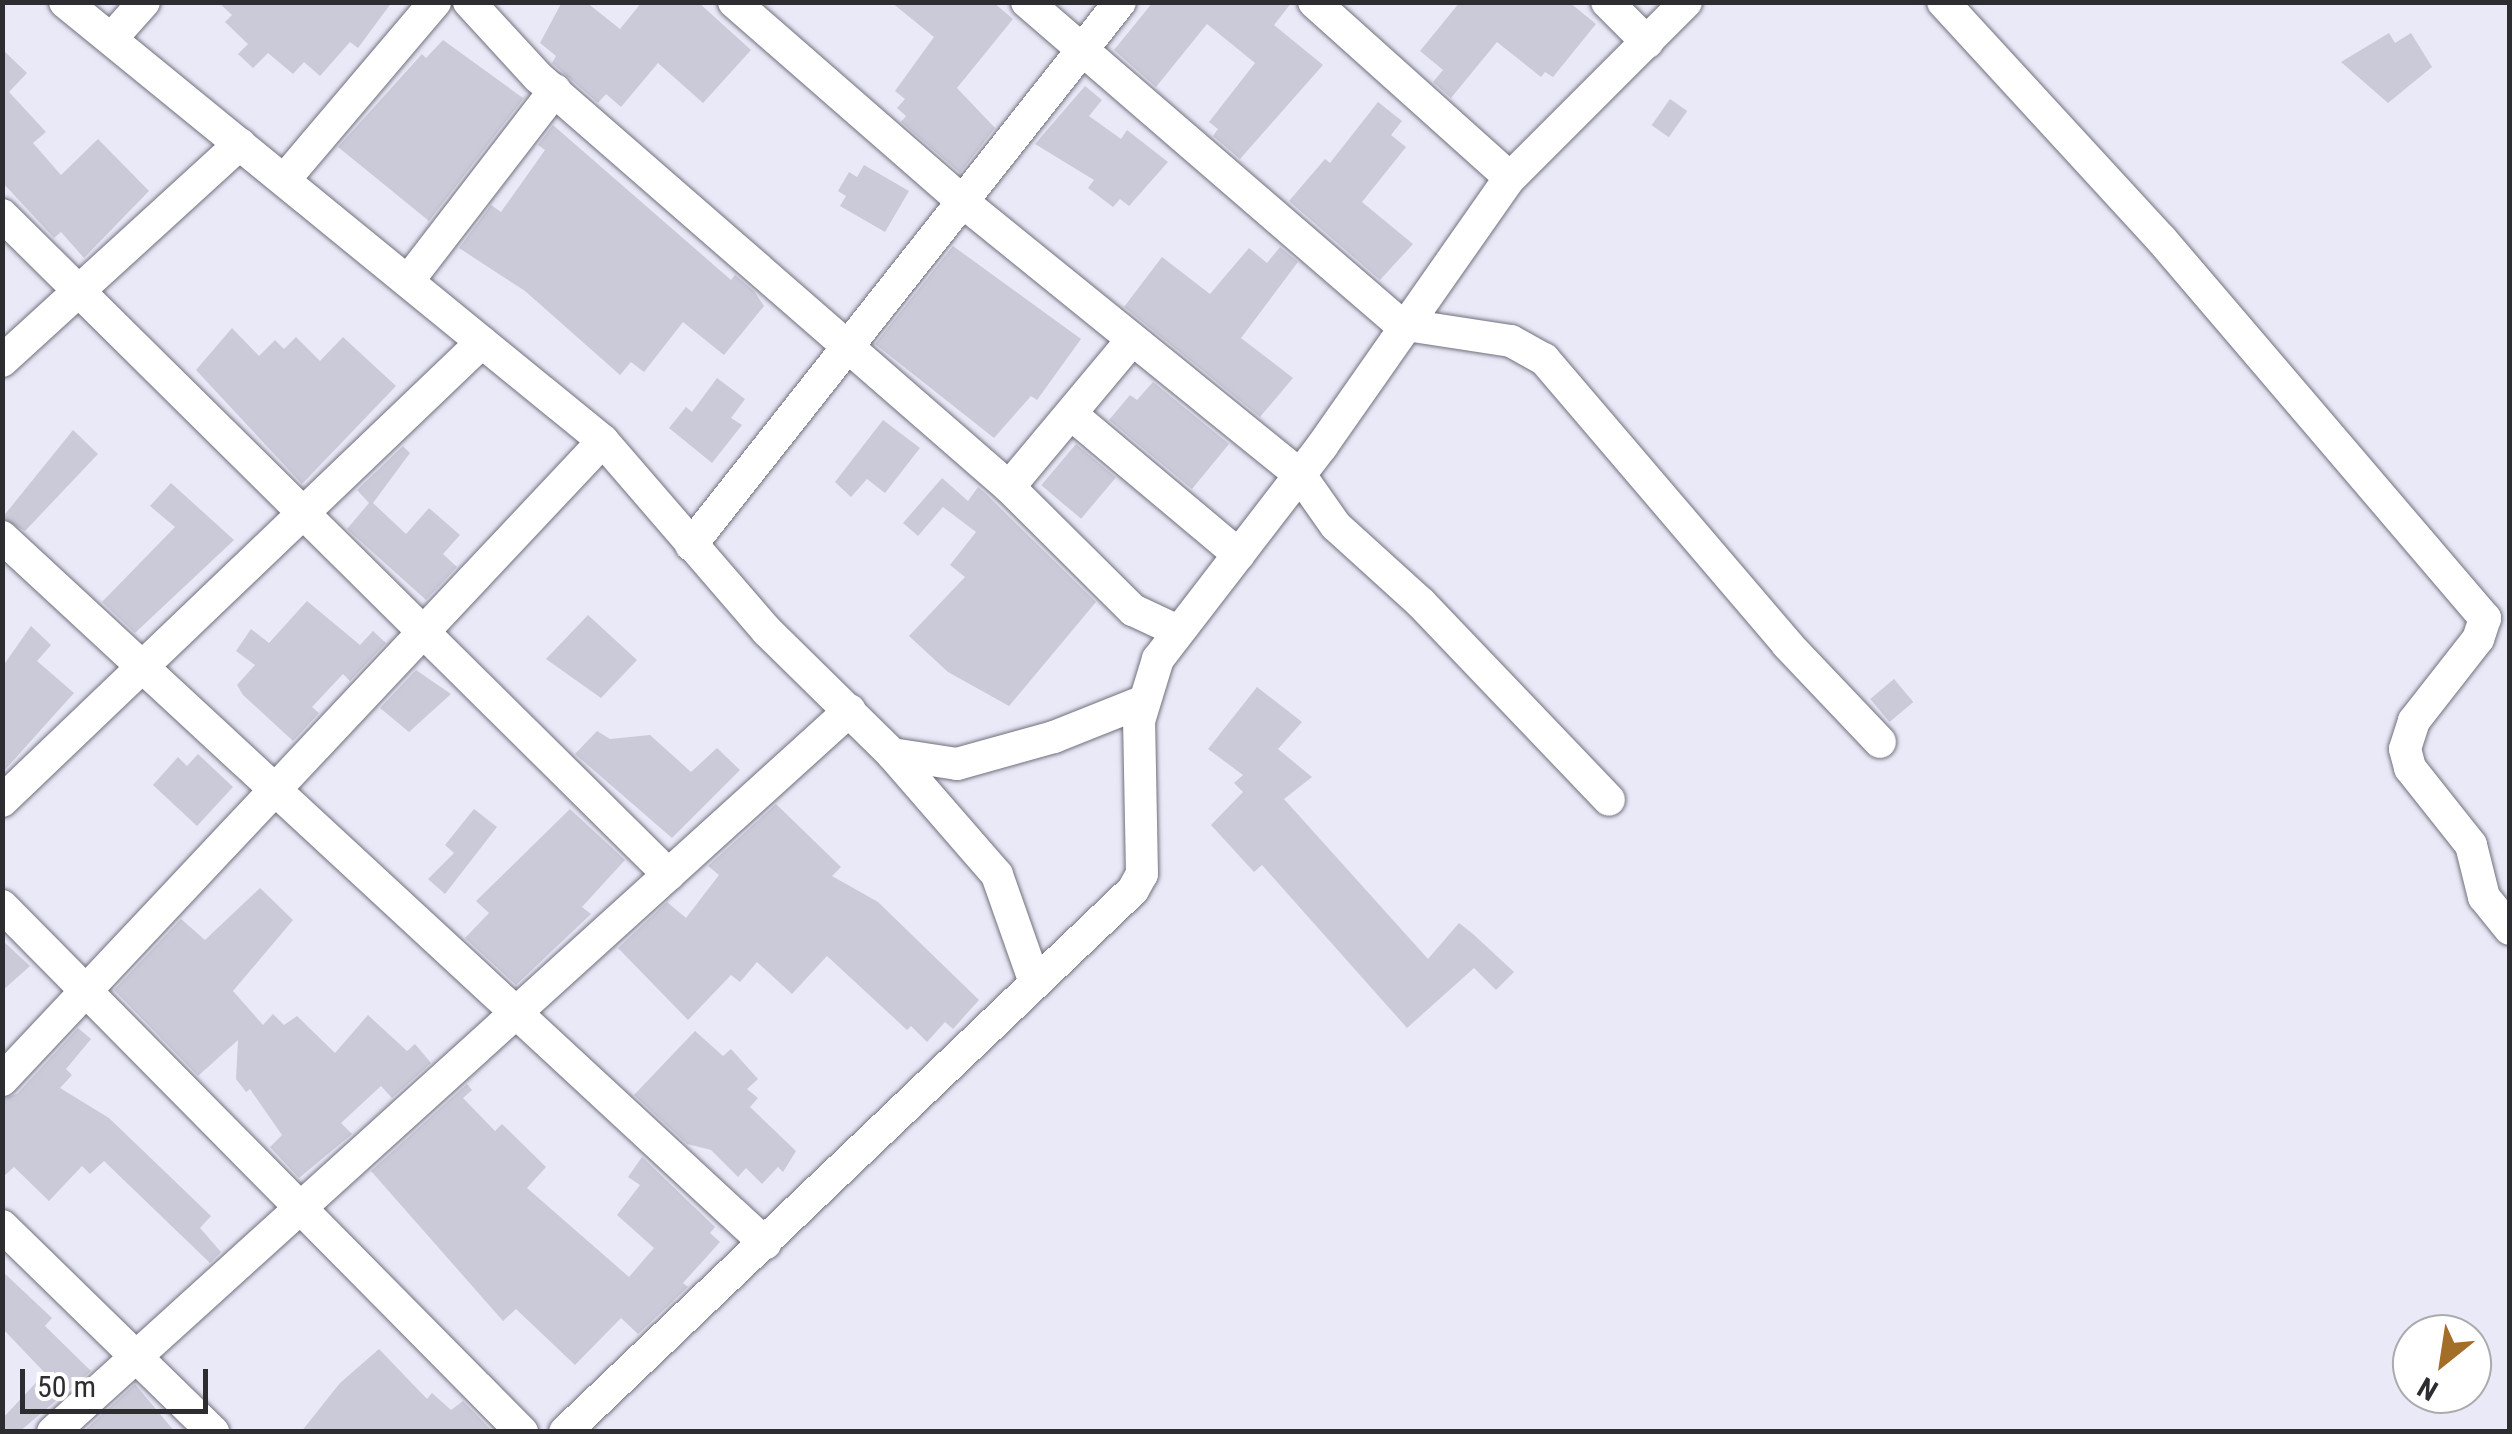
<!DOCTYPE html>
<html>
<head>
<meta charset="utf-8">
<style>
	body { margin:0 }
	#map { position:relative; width:2512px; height:1434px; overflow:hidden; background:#eae9f8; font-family:"Roboto Condensed",sans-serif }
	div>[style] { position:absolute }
	.building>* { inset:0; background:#cbcad8; transform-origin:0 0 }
	.roads { filter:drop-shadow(0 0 2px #70707c) drop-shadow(0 0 2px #70707c) }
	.minor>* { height:32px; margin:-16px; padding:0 16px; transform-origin:16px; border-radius:16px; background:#fff }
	span { translate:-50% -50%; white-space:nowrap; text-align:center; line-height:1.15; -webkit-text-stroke:8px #fff; paint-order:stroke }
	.frame { position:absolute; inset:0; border:5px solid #2c2c31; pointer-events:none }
	.north { position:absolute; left:2392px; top:1314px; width:100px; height:100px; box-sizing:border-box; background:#fff; border:2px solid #ababad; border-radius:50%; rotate:210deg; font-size:28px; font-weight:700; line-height:40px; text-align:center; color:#2c2c31 }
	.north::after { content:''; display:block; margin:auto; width:35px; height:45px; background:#a36e27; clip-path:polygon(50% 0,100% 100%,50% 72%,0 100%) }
	.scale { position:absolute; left:20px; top:1369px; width:188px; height:45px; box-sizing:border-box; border:5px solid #2c2c31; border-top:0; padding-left:12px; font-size:30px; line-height:35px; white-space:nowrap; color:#2c2c31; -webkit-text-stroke:8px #fff; paint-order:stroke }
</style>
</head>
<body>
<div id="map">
	<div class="building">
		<i style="clip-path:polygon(218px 2px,392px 2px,358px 48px,350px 42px,320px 76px,304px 62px,293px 74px,268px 53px,253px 68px,238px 54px,248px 44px,225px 22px,232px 15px)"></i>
		<i style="clip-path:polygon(562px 2px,586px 2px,620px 29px,642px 2px,698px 2px,751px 50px,703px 103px,658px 63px,621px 107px,606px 94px,598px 103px,552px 63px,556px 56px,540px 43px)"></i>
		<i style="clip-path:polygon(891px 2px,993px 2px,1013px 19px,957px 88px,995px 128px,960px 173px,901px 122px,906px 116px,897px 108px,905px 99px,895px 91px,934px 37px)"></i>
		<i style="clip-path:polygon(1153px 2px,1292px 2px,1274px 25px,1323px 65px,1240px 159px,1213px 136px,1218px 129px,1209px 122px,1255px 63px,1207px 24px,1156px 87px,1114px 50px)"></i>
		<i style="clip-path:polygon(1460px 2px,1569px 2px,1596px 24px,1553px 77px,1545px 72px,1541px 77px,1497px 42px,1451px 98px,1433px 82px,1443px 70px,1420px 51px)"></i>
		<i style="clip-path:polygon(2389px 33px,2395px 43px,2411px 33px,2432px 67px,2388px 103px,2341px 62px)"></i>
		<i style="clip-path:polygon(443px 40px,523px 98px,527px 94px,429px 221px,338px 147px,422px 54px,426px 58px)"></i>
		<i style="clip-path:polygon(2px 49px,27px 73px,9px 92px,46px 132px,33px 143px,61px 175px,98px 139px,149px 191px,84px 258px,61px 232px,54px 238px,2px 182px)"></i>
		<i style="clip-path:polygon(1085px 86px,1102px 100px,1089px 116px,1121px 139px,1127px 130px,1168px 162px,1129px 206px,1120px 199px,1113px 207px,1088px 188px,1094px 180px,1035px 144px)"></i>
		<i style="left:1670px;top:99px;width:21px;height:32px;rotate:35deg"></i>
		<i style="clip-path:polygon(1378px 102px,1402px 121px,1391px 135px,1406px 147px,1362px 202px,1413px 244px,1380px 280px,1289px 201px,1325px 159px,1330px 163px)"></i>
		<i style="clip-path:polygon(553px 125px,731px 280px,735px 275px,754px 291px,764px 306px,724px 355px,683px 322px,644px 372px,631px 362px,620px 375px,525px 291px,459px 248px,491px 205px,501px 212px,545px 150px,538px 145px)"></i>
		<i style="clip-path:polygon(864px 165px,909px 191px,885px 232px,840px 206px,846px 196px,838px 191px,849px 172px,857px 177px)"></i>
		<i style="clip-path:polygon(953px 246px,1081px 339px,1037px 400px,1031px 396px,994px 438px,875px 344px)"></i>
		<i style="clip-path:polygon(1280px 247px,1298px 262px,1241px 338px,1293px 378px,1260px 417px,1124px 307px,1162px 257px,1210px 294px,1249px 248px,1267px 263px)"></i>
		<i style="clip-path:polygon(232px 328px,259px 356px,275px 340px,284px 349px,296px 337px,320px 361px,343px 337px,396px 386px,302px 484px,196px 370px)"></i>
		<i style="clip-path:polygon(717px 378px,745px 399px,731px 418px,742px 425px,712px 463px,669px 428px,686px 407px,692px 412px)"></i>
		<i style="clip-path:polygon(1153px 382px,1229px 444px,1192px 489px,1109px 420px,1130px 395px,1137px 400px)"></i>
		<i style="clip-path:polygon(883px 420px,920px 448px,885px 493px,867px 479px,851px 497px,835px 482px)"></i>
		<i style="clip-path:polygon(73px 430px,98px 454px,25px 531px,2px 518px)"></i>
		<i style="left:1076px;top:444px;width:52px;height:54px;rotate:40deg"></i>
		<i style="clip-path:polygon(403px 446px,410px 453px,373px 503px,406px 534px,429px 508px,460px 535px,443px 554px,457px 567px,426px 600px,347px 529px,369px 503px,357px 490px)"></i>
		<i style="clip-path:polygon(942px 478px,968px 501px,978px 487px,986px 494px,1096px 602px,1009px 706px,948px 672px,909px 636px,965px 577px,950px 565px,976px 532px,943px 507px,918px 536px,903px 523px)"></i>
		<i style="clip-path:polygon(171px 483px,234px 540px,135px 633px,102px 602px,175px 527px,150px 506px)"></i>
		<i style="clip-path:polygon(307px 601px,360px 645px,373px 631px,386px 643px,350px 681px,343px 674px,312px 707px,319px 713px,293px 741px,243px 695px,237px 685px,255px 665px,236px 651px,251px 629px,269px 643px)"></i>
		<i style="clip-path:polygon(588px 615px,637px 660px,601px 698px,546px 659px)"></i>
		<i style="clip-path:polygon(31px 626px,51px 645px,37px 661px,74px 693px,2px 773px,3px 666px)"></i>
		<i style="clip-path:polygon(416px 670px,451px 694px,409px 732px,380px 708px)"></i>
		<i style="left:1894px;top:679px;width:30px;height:31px;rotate:50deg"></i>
		<i style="clip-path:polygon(1257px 687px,1302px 722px,1278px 749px,1312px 777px,1284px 799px,1428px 959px,1459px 923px,1473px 934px,1514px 972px,1496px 990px,1474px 968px,1407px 1028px,1262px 865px,1254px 872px,1211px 825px,1243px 792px,1234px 783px,1243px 775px,1208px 749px)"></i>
		<i style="clip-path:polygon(597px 731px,610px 739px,650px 735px,691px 772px,717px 748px,740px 770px,672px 838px,575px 754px)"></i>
		<i style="clip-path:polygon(198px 754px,233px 787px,197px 826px,153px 785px,178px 757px,187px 766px)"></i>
		<i style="clip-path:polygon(776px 804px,841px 867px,832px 876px,878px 902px,979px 1000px,953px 1029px,945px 1022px,927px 1042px,911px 1026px,907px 1030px,827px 956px,792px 994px,757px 962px,740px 982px,731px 975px,688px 1020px,618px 948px,667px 902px,686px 918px,719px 875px,708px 866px)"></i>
		<i style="clip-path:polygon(474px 809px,497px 827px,445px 894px,428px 879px,454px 853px,445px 845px)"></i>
		<i style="clip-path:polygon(570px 809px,625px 860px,582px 907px,591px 914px,516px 985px,465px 938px,489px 913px,476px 901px)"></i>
		<i style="clip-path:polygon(260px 888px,293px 920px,233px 991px,263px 1025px,273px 1014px,284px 1025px,297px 1016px,335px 1053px,368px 1015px,407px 1051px,415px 1044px,431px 1063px,392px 1098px,381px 1086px,341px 1123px,352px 1134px,299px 1178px,270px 1147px,282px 1135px,250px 1089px,246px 1092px,236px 1079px,238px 1040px,198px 1076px,114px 990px,181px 919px,205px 940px)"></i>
		<i style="clip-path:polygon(2px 940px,30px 966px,2px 991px)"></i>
		<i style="clip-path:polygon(78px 1028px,91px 1039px,66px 1069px,72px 1075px,60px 1088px,109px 1118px,211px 1216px,200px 1228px,221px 1252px,210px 1263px,104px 1161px,90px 1174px,82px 1166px,49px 1201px,14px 1167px,2px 1178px,2px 1099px,17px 1094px)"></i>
		<i style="clip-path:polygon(695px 1031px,723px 1056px,731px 1049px,758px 1079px,747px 1089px,758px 1098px,750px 1107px,796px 1151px,783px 1172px,778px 1167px,762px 1184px,746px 1168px,738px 1177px,711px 1150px,687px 1144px,634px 1095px)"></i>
		<i style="clip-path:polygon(467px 1084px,472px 1090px,463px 1098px,495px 1131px,502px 1124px,546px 1167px,527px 1188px,629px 1277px,654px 1248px,617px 1215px,640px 1185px,628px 1177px,642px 1157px,715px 1227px,710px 1233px,720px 1242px,683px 1283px,688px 1287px,638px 1334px,621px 1318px,575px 1365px,516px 1309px,503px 1321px,371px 1171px)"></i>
		<i style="clip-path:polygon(2px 1271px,52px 1318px,45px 1326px,91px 1371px,19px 1432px,2px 1432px,2px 1419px,45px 1373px,2px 1328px)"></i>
		<i style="clip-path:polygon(379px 1349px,427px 1399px,432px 1393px,451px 1410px,463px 1401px,493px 1432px,301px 1432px,340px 1383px)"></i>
		<i style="clip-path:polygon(135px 1384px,175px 1432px,83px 1432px)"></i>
	</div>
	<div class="roads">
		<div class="minor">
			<i style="left:65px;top:2px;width:694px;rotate:39.21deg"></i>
			<i style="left:603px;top:441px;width:251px;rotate:49.2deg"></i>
			<i style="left:767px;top:631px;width:175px;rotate:44.5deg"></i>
			<i style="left:892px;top:754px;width:160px;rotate:49deg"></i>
			<i style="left:997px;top:875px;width:111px;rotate:70.6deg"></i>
			<i style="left:469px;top:2px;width:102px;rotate:47.4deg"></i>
			<i style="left:538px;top:77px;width:624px;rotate:41.04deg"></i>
			<i style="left:1009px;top:487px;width:175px;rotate:44.8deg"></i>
			<i style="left:1133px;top:610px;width:50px;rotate:25deg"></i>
			<i style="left:734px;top:2px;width:304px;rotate:41.1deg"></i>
			<i style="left:963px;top:202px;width:434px;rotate:39deg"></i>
			<i style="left:1300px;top:475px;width:62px;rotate:54.8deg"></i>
			<i style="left:1336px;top:526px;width:115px;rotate:42.2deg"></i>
			<i style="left:1421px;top:603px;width:272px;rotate:46.3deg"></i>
			<i style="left:1027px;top:2px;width:493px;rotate:40.8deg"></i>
			<i style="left:1400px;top:324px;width:112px;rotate:8.7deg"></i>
			<i style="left:1511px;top:341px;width:38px;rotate:29deg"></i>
			<i style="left:1544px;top:359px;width:375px;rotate:49.5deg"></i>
			<i style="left:1787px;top:644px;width:135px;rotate:46.5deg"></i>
			<i style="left:1314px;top:2px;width:263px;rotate:41.9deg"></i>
			<i style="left:1607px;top:2px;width:57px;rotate:45deg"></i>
			<i style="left:1943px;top:2px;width:322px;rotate:47.4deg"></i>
			<i style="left:2161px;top:239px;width:499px;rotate:49.5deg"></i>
			<i style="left:2485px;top:618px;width:22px;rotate:108deg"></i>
			<i style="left:2478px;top:639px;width:104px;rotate:128deg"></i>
			<i style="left:2414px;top:721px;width:29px;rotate:108deg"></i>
			<i style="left:2405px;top:749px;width:20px;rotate:75deg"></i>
			<i style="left:2410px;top:768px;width:98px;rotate:51.6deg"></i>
			<i style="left:2471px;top:845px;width:54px;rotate:76deg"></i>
			<i style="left:2484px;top:897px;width:41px;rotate:50.9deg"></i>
			<i style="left:112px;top:38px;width:48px;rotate:-48.4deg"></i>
			<i style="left:285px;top:179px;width:232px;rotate:-49.7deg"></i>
			<i style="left:2px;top:215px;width:938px;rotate:44.7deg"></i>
			<i style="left:408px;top:281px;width:241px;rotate:-52.4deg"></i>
			<i style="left:2px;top:361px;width:322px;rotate:-42.4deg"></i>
			<i style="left:1071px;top:414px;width:219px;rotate:40deg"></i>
			<i style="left:1009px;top:487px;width:190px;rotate:-50.1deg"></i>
			<i style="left:2px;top:537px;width:1040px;rotate:42.78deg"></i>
			<i style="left:691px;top:545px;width:692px;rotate:-51.69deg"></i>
			<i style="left:892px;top:754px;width:66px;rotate:8.7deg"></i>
			<i style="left:957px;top:764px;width:101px;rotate:-15.6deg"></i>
			<i style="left:1054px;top:737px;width:95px;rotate:-21.7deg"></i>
			<i style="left:2px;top:801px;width:664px;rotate:-43.72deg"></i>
			<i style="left:2px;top:906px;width:740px;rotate:45.33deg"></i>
			<i style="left:2px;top:1080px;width:877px;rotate:-46.76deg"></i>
			<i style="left:2px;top:1226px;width:295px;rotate:44.3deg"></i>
			<i style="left:53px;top:1432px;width:1075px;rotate:-42.17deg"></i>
			<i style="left:565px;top:1432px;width:785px;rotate:-43.66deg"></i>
			<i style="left:1133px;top:890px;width:18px;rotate:-61deg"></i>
			<i style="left:1142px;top:874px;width:153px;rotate:-91.1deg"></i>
			<i style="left:1139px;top:721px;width:65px;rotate:-73deg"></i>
			<i style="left:1158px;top:659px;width:269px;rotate:-52.4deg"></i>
			<i style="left:1322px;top:446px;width:327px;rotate:-55deg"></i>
			<i style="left:1510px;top:178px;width:249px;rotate:-45deg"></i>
		</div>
	</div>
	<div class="frame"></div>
	<div class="north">N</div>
	<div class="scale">50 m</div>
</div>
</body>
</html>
